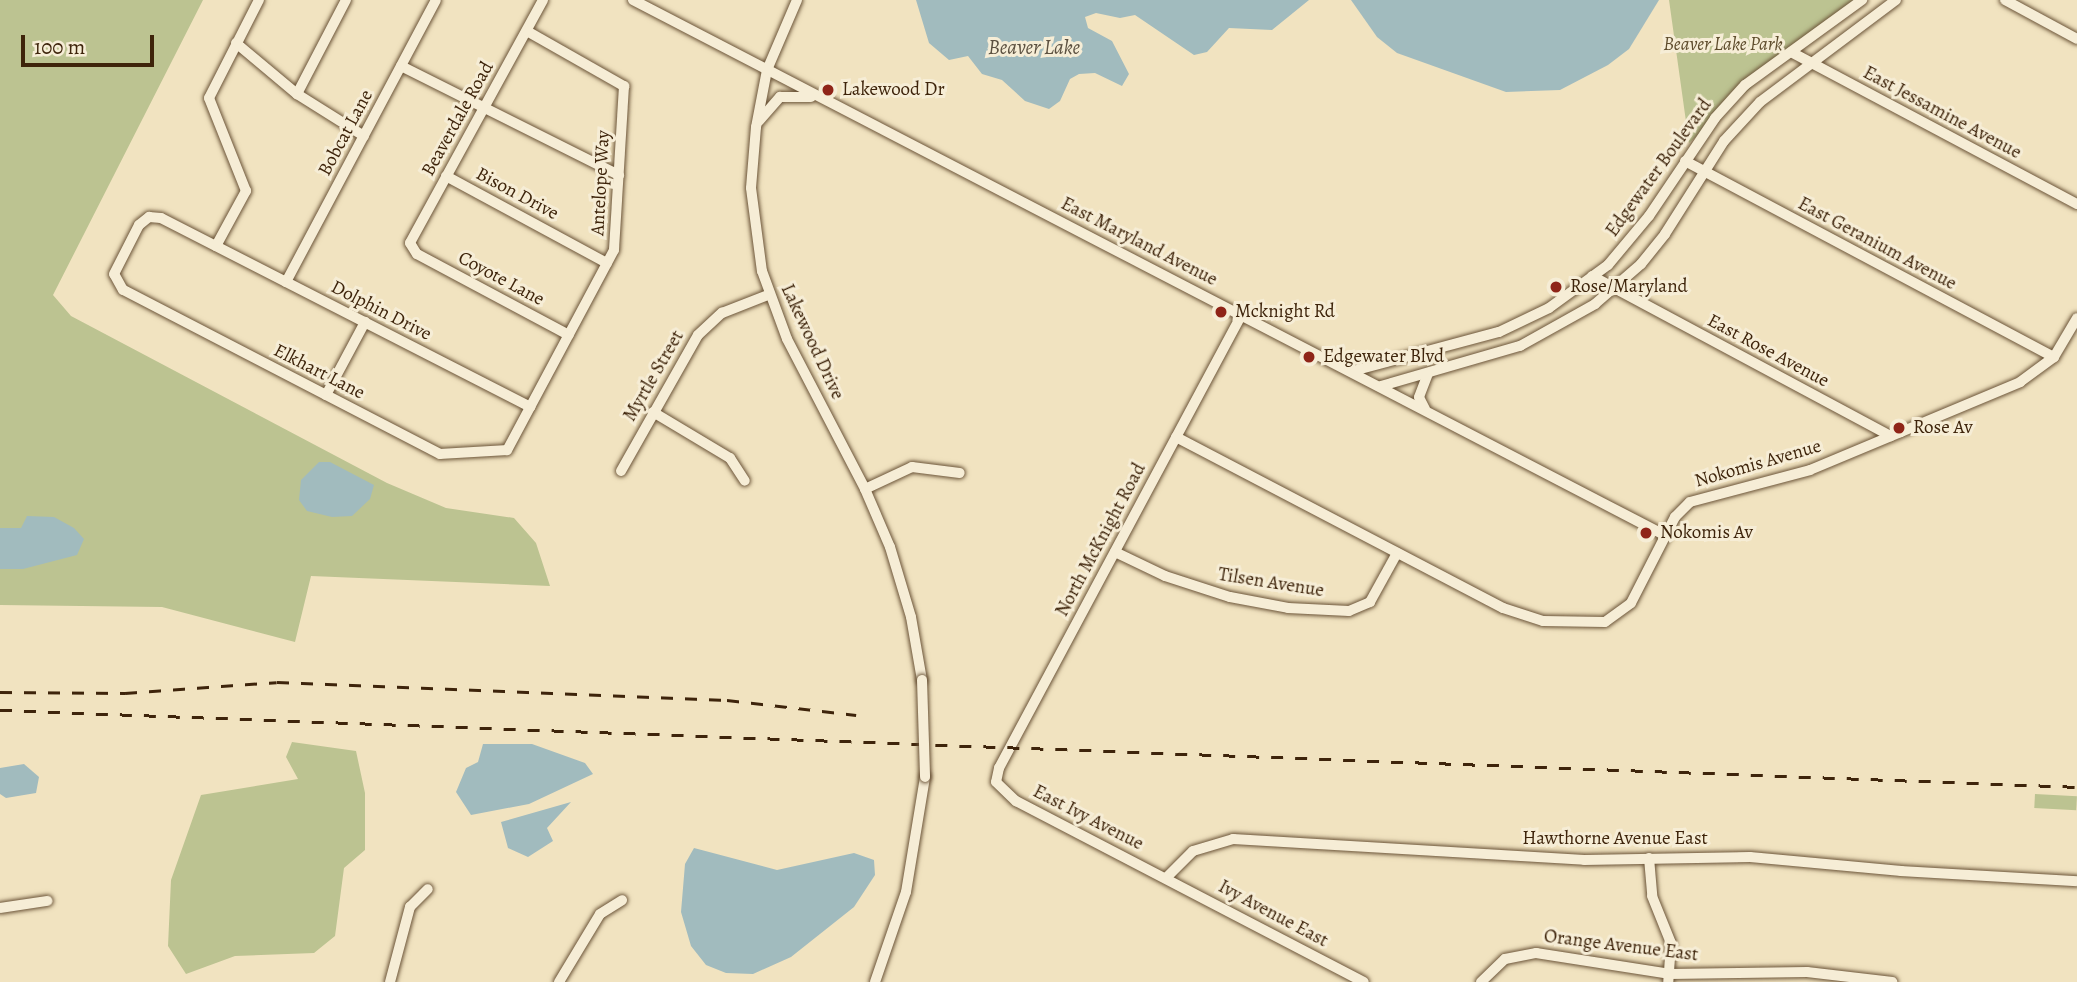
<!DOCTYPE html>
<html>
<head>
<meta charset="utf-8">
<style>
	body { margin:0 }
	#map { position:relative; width:2077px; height:982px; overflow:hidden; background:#f1e3c0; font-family:Alegreya,serif }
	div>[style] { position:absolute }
	.green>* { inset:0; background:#bcc391; transform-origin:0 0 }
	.water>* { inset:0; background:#a1bbbe }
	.roads { filter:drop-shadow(0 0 2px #6b5438) drop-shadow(0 0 2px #6b5438) }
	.minor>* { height:10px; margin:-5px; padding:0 5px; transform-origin:5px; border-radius:5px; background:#f6edd6 }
	.rail>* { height:2.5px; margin-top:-1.25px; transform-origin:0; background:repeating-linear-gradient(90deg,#3e240b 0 12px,transparent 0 24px) }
	.bridges { filter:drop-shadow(0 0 2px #6b5438) drop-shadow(0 0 2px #6b5438) }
	.minor-bridge>* { height:10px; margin:-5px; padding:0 5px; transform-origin:5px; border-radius:5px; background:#f6edd6 }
	.dots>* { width:19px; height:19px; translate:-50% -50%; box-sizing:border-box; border:4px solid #f6edd6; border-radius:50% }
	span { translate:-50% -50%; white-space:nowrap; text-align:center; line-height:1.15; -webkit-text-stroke:6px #f6edd6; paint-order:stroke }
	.park-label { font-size:19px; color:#5e4c2c; font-style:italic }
	.poi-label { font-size:19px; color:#3e240b }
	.left { translate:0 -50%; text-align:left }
	.street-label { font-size:19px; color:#3e240b }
	.water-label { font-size:21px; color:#5c5141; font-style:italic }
	.scale { position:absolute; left:21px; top:35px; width:133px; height:32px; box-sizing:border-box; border:4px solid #3e240b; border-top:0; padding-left:9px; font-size:21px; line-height:24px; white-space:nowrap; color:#3e240b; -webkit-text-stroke:5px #f6edd6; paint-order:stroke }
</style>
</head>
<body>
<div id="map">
	<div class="green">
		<i style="clip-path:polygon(0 0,203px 0,53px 295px,71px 316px,387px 483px,446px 508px,514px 518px,536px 543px,550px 586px,311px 576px,295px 642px,162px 607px,0 605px)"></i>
		<i style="clip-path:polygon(1669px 0,1862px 0,1791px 52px,1689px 143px)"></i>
		<i style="clip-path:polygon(292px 742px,356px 751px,365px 793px,365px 850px,344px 868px,335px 936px,314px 953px,235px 956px,186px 974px,168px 946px,171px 880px,201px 795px,298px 779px,286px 757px)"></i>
		<i style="left:2035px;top:794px;width:42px;height:14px;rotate:3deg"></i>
	</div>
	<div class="water">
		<i style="clip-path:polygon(916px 0,1309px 0,1272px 30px,1229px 28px,1207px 52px,1194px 55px,1135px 15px,1120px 18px,1096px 13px,1085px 17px,1088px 28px,1112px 41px,1129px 74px,1122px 86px,1095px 73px,1079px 74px,1070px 79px,1060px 101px,1049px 109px,1025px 101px,1002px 80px,982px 74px,968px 56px,949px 60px,929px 43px)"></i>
		<i style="clip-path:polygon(1351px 0,1659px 0,1629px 49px,1608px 65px,1560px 90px,1506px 92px,1397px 53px,1377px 37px)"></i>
		<i style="clip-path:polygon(319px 462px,330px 462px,374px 485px,370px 499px,352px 516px,332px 517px,307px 511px,299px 500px,301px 480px)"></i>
		<i style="clip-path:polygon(27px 516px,54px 517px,74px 528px,84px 539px,77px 555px,23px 569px,0 569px,0 528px,21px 528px)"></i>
		<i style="clip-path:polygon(483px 744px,532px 744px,585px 763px,593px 774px,529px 804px,471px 815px,456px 792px,466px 768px,478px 762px)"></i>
		<i style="clip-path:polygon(24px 764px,39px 777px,36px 793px,6px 798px,0 794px,0 768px)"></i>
		<i style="clip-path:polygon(571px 802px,547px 828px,553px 841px,528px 857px,508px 848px,501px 822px)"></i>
		<i style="clip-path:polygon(694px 848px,777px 870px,854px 853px,874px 860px,875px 875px,854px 907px,791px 957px,753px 974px,726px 973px,706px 965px,691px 946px,681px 912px,685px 864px)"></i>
	</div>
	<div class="roads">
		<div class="minor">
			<i style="left:543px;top:0;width:277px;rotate:118.7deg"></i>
			<i style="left:410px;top:243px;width:13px;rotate:58deg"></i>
			<i style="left:417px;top:254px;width:172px;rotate:28.1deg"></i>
			<i style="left:633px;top:0;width:1164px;rotate:27.42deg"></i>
			<i style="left:797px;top:0;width:76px;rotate:113.2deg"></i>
			<i style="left:767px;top:70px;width:58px;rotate:100.9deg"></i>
			<i style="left:756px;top:127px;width:61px;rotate:94.7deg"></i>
			<i style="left:751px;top:188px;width:84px;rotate:82.5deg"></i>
			<i style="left:762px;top:271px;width:72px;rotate:69.8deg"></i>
			<i style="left:787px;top:339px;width:169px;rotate:62.5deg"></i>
			<i style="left:865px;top:489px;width:63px;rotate:66.7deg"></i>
			<i style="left:890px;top:547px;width:73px;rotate:73.3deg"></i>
			<i style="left:911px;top:617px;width:64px;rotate:80.1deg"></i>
			<i style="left:2005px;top:0;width:82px;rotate:28.4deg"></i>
			<i style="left:527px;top:31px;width:112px;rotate:29.6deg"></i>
			<i style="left:624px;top:86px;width:164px;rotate:93.5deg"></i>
			<i style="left:614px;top:250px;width:227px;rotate:118.1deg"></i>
			<i style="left:507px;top:450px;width:67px;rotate:176.6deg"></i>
			<i style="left:440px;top:454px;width:357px;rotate:-152.6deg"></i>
			<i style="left:123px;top:290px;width:18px;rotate:-119deg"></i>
			<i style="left:114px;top:274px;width:55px;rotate:-63deg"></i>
			<i style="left:139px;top:225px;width:13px;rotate:-39deg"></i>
			<i style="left:149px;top:217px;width:12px;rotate:5deg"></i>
			<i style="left:161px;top:218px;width:415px;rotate:27.1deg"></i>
			<i style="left:236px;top:43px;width:80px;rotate:39.9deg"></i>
			<i style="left:297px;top:94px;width:79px;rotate:32.1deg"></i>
			<i style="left:1791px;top:52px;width:324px;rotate:28deg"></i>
			<i style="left:401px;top:66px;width:244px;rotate:26.6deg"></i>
			<i style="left:297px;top:94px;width:106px;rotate:-62.5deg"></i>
			<i style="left:759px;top:121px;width:32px;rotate:-49deg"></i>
			<i style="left:780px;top:97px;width:31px"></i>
			<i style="left:1685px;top:161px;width:418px;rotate:28deg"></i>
			<i style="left:446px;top:176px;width:183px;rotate:28.4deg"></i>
			<i style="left:216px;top:246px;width:63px;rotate:-61.4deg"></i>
			<i style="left:246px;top:191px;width:100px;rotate:-111.7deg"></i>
			<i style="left:209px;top:98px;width:110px;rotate:-63deg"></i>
			<i style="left:1592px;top:276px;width:339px;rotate:28.2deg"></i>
			<i style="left:286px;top:282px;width:319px;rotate:-62deg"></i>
			<i style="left:1242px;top:314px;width:515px;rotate:118.16deg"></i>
			<i style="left:999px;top:768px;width:14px;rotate:102deg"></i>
			<i style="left:996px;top:782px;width:28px;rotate:44deg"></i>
			<i style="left:1016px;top:801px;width:392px;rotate:27.5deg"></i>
			<i style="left:1353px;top:371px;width:151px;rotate:-15deg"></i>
			<i style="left:1499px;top:332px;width:55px;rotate:-25.6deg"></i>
			<i style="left:1549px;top:308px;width:73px;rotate:-36.1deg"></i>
			<i style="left:1608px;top:265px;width:64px;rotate:-50.1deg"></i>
			<i style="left:1649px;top:216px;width:118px;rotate:-56deg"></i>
			<i style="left:1715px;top:118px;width:45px;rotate:-47.7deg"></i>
			<i style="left:1745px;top:85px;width:145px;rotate:-36deg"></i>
			<i style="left:1381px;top:386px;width:145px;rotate:-16.1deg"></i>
			<i style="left:1520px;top:346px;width:86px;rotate:-29.2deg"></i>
			<i style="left:1595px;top:304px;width:61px;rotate:-41deg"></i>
			<i style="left:1641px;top:264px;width:38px;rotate:-51deg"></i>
			<i style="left:1665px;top:234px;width:110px;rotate:-57.6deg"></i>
			<i style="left:1724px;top:141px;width:53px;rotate:-47.3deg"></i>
			<i style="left:1760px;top:102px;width:170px;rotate:-36.9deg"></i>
			<i style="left:326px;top:395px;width:83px;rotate:-61.9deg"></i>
			<i style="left:1425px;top:409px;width:13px;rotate:-117deg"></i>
			<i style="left:1419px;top:397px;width:26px;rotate:-69deg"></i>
			<i style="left:653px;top:412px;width:90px;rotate:30.9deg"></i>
			<i style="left:730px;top:458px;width:27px;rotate:57deg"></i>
			<i style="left:1176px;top:437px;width:369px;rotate:27.6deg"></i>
			<i style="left:1503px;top:608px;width:42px;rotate:18deg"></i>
			<i style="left:1543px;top:621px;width:62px;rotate:0.9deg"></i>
			<i style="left:1605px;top:622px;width:32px;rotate:-36deg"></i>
			<i style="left:1631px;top:603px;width:97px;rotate:-62.9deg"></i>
			<i style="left:1675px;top:517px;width:21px;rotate:-45deg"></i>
			<i style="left:1690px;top:502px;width:124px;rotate:-14.9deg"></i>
			<i style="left:1810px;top:470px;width:228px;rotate:-22.7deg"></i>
			<i style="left:2020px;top:382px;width:42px;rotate:-36.3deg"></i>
			<i style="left:2054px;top:357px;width:45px;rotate:-59.5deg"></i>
			<i style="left:621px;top:471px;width:156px;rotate:-60.5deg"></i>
			<i style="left:698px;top:335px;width:33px;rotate:-43deg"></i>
			<i style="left:722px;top:313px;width:49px;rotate:-21.4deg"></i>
			<i style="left:865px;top:489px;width:52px;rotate:-25.1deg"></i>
			<i style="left:912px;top:467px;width:48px;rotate:7.1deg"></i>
			<i style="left:1115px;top:552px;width:55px;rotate:25.6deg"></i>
			<i style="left:1165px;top:576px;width:68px;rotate:17.9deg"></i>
			<i style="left:1230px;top:597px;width:59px;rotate:10.7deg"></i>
			<i style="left:1288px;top:608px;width:61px;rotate:2.8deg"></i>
			<i style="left:1349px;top:611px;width:23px;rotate:-23deg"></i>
			<i style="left:1370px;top:602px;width:56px;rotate:-61.1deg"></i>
			<i style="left:1649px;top:858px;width:38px;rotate:85deg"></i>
			<i style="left:1652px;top:896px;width:51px;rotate:68deg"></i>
			<i style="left:1671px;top:943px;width:39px;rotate:94deg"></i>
			<i style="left:1166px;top:878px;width:38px;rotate:-45deg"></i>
			<i style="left:1193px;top:851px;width:42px;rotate:-16.7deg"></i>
			<i style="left:1233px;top:839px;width:352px;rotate:3.4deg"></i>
			<i style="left:1584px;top:860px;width:166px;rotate:-1deg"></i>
			<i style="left:1750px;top:857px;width:152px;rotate:5.3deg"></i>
			<i style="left:1901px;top:871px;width:176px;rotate:3.3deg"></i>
			<i style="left:0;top:908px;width:48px;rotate:-8.5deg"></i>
			<i style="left:390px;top:982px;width:78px;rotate:-75.1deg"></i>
			<i style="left:410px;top:907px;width:25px;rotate:-45deg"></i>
			<i style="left:559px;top:982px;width:79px;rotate:-58.9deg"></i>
			<i style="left:600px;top:914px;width:26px;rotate:-32deg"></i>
			<i style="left:875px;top:982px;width:95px;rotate:-71deg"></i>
			<i style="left:906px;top:892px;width:117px;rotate:-80.6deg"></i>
			<i style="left:1481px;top:982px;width:33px;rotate:-44deg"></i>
			<i style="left:1505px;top:959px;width:32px;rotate:-11deg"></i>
			<i style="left:1536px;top:953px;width:136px;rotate:8.9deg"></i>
			<i style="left:1670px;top:974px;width:137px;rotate:-0.8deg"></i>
			<i style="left:1807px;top:972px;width:86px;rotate:6.7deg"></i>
		</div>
	</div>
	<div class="rail">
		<i style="left:0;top:692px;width:125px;rotate:0.5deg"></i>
		<i style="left:125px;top:693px;width:152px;rotate:-4.1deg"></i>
		<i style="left:277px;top:682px;width:450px;rotate:2.3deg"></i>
		<i style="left:727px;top:700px;width:130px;rotate:6.6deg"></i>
		<i style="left:0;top:710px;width:2078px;rotate:2.12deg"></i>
	</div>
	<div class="bridges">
		<div class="minor-bridge">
			<i style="left:922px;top:680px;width:97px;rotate:88.2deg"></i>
		</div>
	</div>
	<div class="dots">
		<i style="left:828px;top:90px;background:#8f2418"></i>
		<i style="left:1556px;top:287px;background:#8f2418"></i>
		<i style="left:1221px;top:312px;background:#8f2418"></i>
		<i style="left:1309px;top:357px;background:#8f2418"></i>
		<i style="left:1899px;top:428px;background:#8f2418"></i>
		<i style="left:1646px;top:533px;background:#8f2418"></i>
	</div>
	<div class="park-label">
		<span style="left:1723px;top:45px">Beaver Lake Park</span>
	</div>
	<div class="poi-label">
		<span class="left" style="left:842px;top:90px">Lakewood Dr</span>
		<span class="left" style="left:1570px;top:287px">Rose/Maryland</span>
		<span class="left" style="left:1235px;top:312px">Mcknight Rd</span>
		<span class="left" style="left:1323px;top:357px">Edgewater Blvd</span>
		<span class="left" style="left:1913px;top:428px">Rose Av</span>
		<span class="left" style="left:1660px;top:533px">Nokomis Av</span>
	</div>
	<div class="street-label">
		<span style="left:1942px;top:113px;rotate:28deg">East Jessamine Avenue</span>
		<span style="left:458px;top:119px;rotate:-61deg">Beaverdale Road</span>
		<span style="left:346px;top:133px;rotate:-62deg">Bobcat Lane</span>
		<span style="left:1659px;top:168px;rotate:-54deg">Edgewater Boulevard</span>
		<span style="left:601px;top:183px;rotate:-87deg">Antelope Way</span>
		<span style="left:517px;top:194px;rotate:28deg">Bison Drive</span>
		<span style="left:1139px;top:242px;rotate:27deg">East Maryland Avenue</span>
		<span style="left:1877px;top:244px;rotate:28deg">East Geranium Avenue</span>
		<span style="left:501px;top:279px;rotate:28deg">Coyote Lane</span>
		<span style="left:381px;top:311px;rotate:27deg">Dolphin Drive</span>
		<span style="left:812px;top:342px;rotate:65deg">Lakewood Drive</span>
		<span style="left:1768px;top:351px;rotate:28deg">East Rose Avenue</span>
		<span style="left:319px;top:372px;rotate:27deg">Elkhart Lane</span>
		<span style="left:654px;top:376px;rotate:-60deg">Myrtle Street</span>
		<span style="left:1758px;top:464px;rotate:-16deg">Nokomis Avenue</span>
		<span style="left:1101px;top:540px;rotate:-62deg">North McKnight Road</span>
		<span style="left:1271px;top:583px;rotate:9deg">Tilsen Avenue</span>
		<span style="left:1088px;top:818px;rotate:27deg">East Ivy Avenue</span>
		<span style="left:1615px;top:839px">Hawthorne Avenue East</span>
		<span style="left:1273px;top:914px;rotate:28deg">Ivy Avenue East</span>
		<span style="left:1621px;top:946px;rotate:7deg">Orange Avenue East</span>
	</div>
	<div class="water-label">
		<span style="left:1034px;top:47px">Beaver Lake</span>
	</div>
	<div class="scale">100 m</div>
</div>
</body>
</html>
